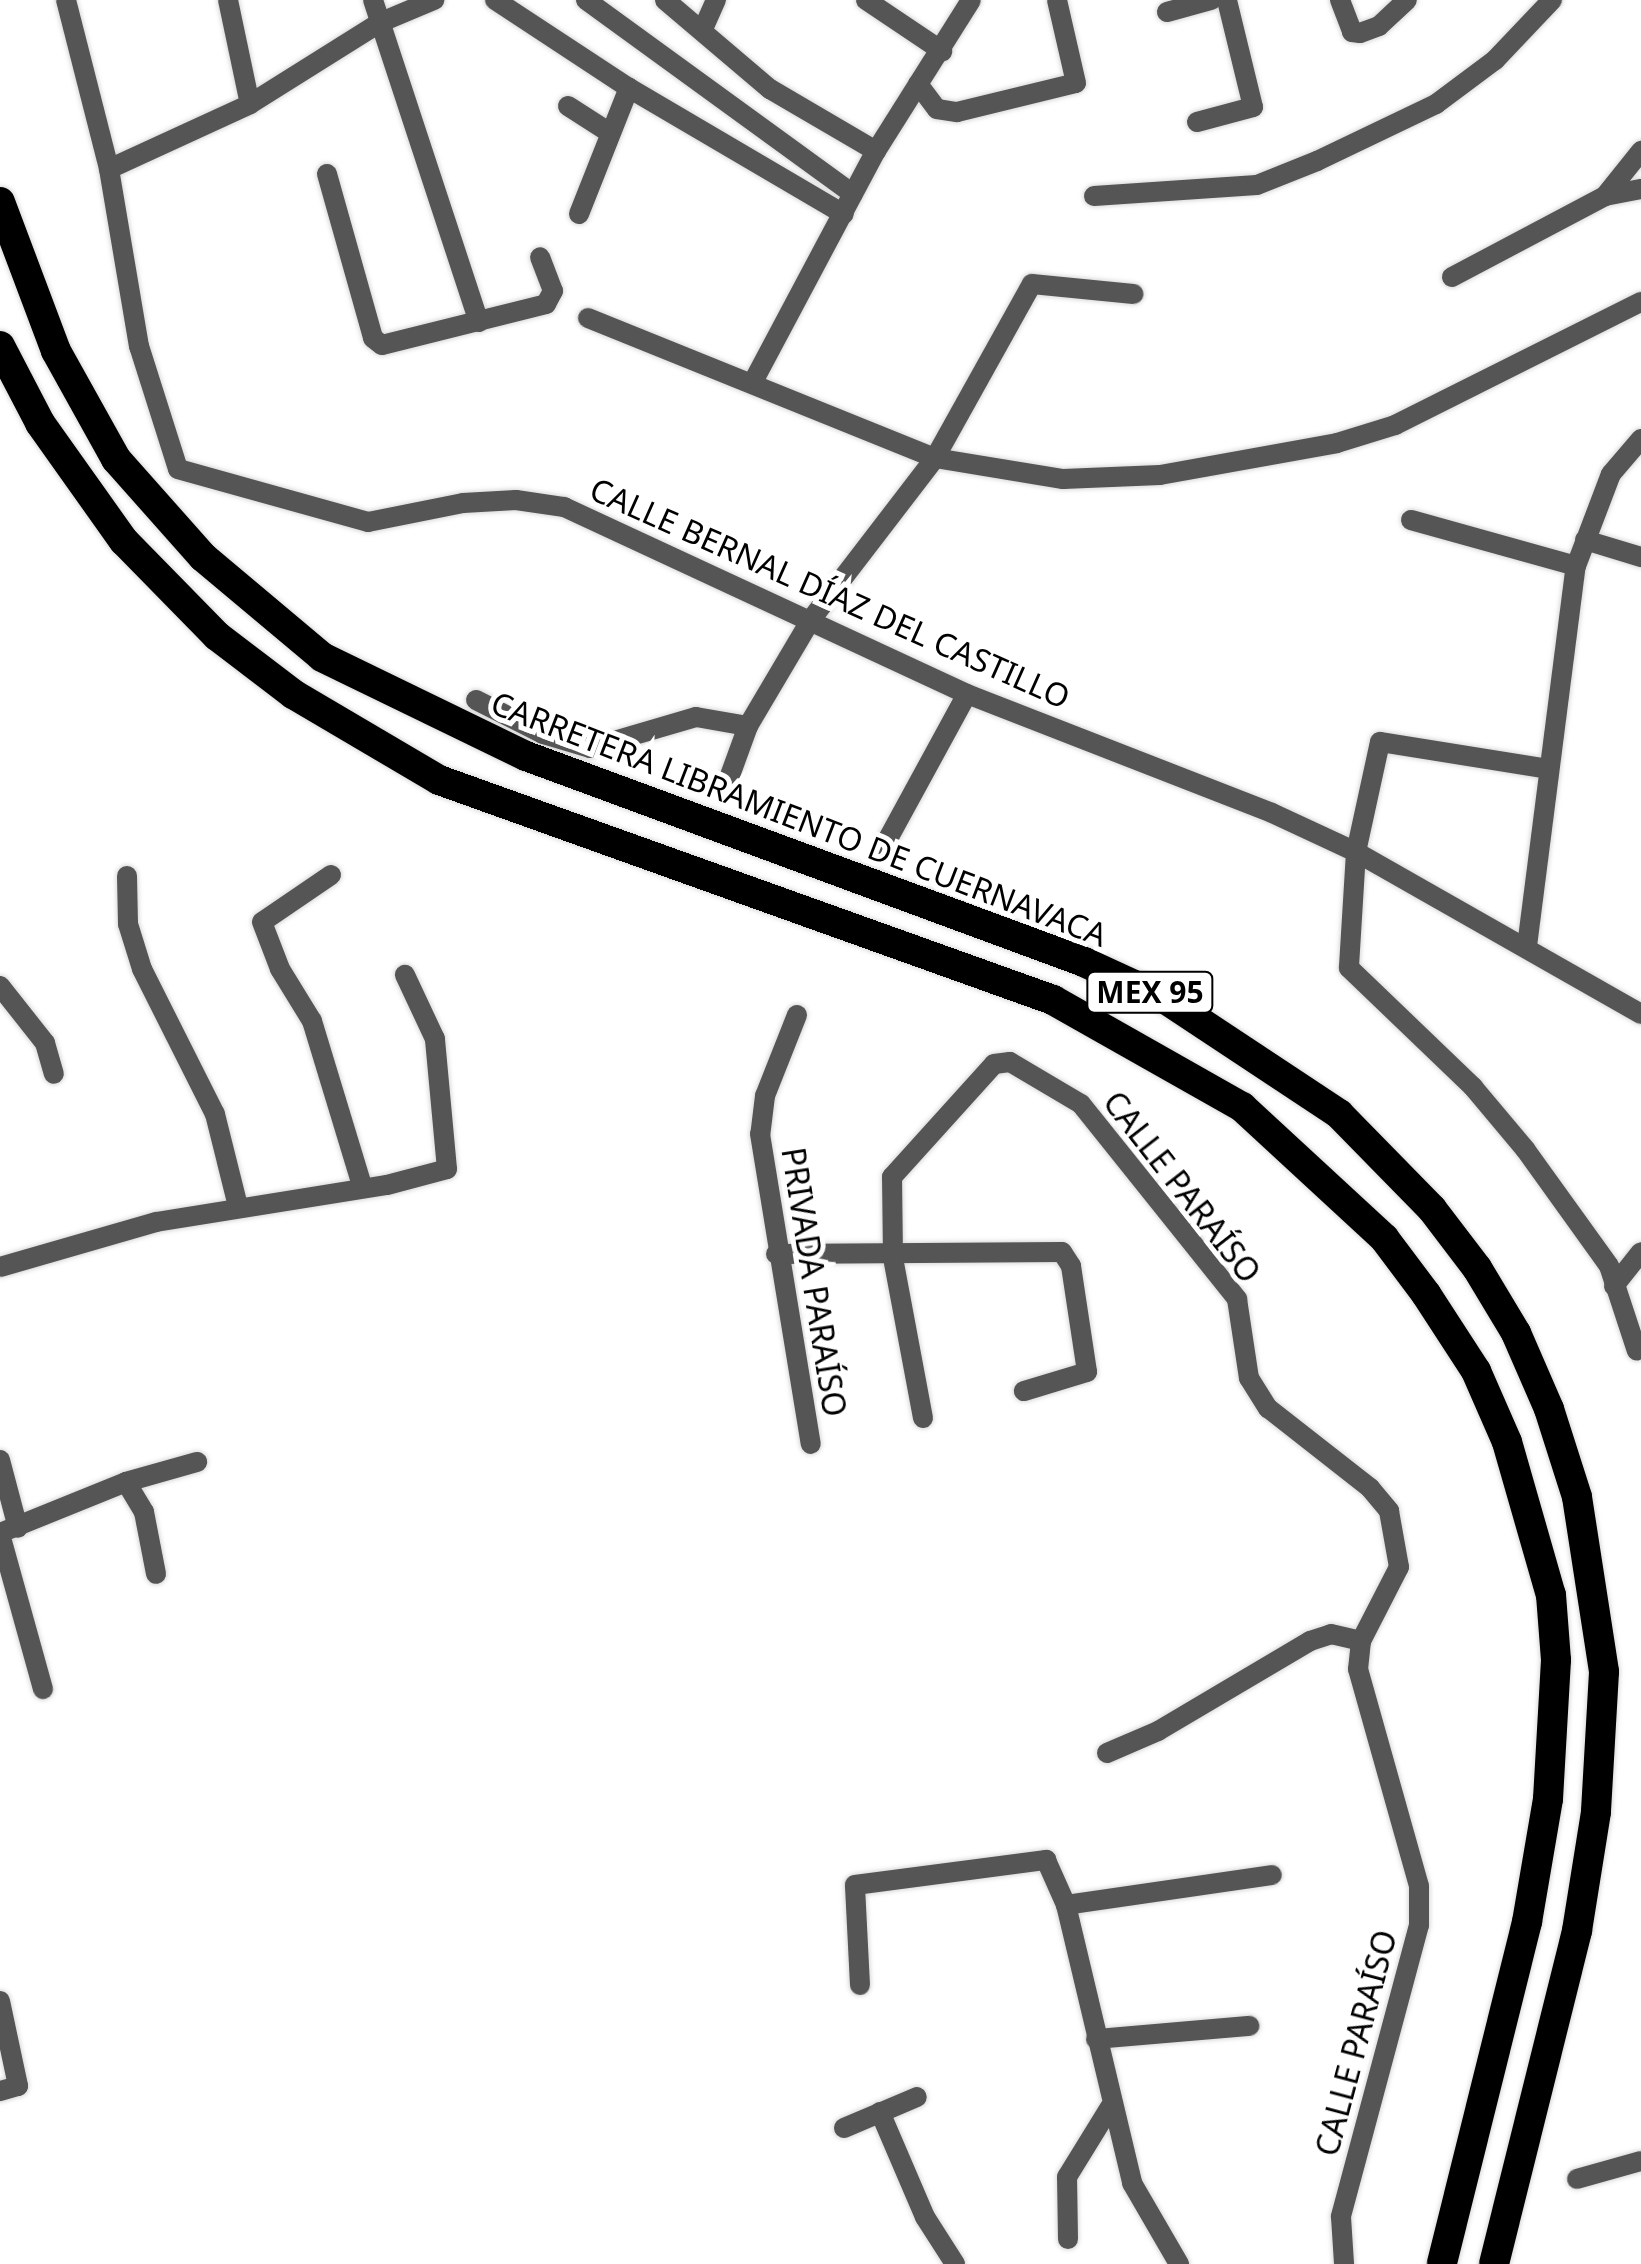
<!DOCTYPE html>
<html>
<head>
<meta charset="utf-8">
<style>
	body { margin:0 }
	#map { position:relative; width:1641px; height:2264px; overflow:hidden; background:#fff; font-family:"Noto Sans",sans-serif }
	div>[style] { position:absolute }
	.roads { filter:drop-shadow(0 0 2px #dbdbdb) drop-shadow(0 0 2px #dbdbdb) }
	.street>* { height:20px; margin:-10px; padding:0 10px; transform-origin:10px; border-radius:10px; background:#555 }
	.highway>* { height:30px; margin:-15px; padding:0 15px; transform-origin:15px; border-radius:15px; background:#000 }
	span { translate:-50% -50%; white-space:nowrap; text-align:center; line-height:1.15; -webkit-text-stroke:10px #fff; paint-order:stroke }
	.shield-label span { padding:2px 8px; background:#fff; border:2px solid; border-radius:8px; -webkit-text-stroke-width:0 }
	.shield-label { font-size:30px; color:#000; font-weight:700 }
	.street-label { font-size:32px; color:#000 }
</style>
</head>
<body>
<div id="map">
	<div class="roads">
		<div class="street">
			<i style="left:66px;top:0;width:174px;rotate:75.7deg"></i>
			<i style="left:109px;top:169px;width:180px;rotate:80.4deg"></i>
			<i style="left:139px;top:346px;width:129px;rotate:72.4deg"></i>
			<i style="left:178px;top:469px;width:197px;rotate:15.6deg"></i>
			<i style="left:368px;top:522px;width:97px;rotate:-11.3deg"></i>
			<i style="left:463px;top:503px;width:53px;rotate:-3.2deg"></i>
			<i style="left:516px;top:500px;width:49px;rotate:8.3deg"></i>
			<i style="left:564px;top:507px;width:444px;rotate:24.9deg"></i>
			<i style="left:967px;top:694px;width:327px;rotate:21.3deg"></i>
			<i style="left:1272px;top:813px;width:93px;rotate:24.9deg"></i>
			<i style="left:1356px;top:852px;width:328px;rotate:29.6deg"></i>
			<i style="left:228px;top:0;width:106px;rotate:78.1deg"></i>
			<i style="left:373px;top:0;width:339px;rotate:71.8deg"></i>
			<i style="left:495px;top:0;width:160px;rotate:33.3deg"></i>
			<i style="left:629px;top:88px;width:249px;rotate:30.4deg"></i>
			<i style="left:586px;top:0;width:330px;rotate:36deg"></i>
			<i style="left:665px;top:0;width:138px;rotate:40.3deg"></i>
			<i style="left:770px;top:89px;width:123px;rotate:30.3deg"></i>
			<i style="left:866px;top:0;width:92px;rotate:33.9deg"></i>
			<i style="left:1340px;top:0;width:34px;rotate:69deg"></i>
			<i style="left:1352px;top:32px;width:8px;rotate:7deg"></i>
			<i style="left:1360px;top:33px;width:20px;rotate:-20deg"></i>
			<i style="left:1379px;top:26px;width:38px;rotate:-43deg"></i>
			<i style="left:1167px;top:12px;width:46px;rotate:-15.3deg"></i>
			<i style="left:703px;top:29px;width:32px;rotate:-66deg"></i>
			<i style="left:918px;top:84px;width:31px;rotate:53deg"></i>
			<i style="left:937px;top:109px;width:20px;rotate:9deg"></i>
			<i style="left:957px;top:112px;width:122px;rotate:-13.7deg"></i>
			<i style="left:1076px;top:83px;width:85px;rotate:-102.9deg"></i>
			<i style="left:568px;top:106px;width:50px;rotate:32.7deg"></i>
			<i style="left:1197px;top:122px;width:58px;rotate:-15deg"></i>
			<i style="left:1253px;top:107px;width:110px;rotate:-103.7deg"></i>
			<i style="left:109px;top:169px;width:155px;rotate:-24.7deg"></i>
			<i style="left:250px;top:104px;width:152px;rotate:-32.1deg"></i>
			<i style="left:379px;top:23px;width:60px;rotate:-22.7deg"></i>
			<i style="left:327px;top:174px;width:170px;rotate:74.3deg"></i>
			<i style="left:373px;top:338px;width:11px;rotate:38deg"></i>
			<i style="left:382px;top:345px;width:169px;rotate:-14deg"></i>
			<i style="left:546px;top:304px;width:15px;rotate:-62deg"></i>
			<i style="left:553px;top:291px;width:36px;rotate:-111deg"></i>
			<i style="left:1094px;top:196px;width:163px;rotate:-3.9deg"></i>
			<i style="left:1257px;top:185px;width:65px;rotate:-21.8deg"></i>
			<i style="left:1317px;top:161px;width:132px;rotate:-25.6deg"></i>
			<i style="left:1436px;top:104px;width:74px;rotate:-36.7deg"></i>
			<i style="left:1495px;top:60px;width:83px;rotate:-46.5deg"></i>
			<i style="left:1605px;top:196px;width:58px;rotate:-51.3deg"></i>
			<i style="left:579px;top:214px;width:136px;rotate:-68.4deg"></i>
			<i style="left:1452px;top:277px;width:173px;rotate:-27.9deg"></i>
			<i style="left:1605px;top:196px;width:37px;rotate:-11deg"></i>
			<i style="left:588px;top:318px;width:374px;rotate:22deg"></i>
			<i style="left:935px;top:458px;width:130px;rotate:9.3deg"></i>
			<i style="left:1063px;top:479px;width:97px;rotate:-2.4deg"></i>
			<i style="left:1160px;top:475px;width:180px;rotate:-10.2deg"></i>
			<i style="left:1337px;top:443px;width:61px;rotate:-17.2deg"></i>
			<i style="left:1395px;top:425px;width:275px;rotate:-26.6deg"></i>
			<i style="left:754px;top:380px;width:259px;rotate:-62deg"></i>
			<i style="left:876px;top:151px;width:178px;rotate:-57.8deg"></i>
			<i style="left:1411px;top:520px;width:171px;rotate:15.6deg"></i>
			<i style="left:1585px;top:540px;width:59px;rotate:16.9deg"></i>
			<i style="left:476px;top:700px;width:75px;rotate:26.9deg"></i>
			<i style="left:543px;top:734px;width:49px;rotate:16.6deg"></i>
			<i style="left:590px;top:748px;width:110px;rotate:-16.3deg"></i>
			<i style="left:696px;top:717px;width:53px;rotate:9.8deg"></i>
			<i style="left:1549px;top:769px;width:171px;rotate:-170.9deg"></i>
			<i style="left:1380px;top:742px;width:113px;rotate:102.3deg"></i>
			<i style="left:1356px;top:852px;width:116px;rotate:93.5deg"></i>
			<i style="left:1349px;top:968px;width:172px;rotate:43.8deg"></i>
			<i style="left:1473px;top:1087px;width:81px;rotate:50deg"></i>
			<i style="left:1525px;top:1149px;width:144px;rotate:54.3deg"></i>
			<i style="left:1609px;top:1266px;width:89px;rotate:71.8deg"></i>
			<i style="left:724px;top:792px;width:70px;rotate:-70deg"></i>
			<i style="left:748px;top:726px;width:122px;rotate:-59.4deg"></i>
			<i style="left:810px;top:621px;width:205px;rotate:-52.5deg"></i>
			<i style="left:935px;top:458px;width:199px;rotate:-60.9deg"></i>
			<i style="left:1032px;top:284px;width:102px;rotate:5.6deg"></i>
			<i style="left:883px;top:848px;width:175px;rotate:-61.4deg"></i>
			<i style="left:331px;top:875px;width:83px;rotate:145.7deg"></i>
			<i style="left:262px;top:922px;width:50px;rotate:69deg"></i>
			<i style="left:280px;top:969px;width:61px;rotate:58.4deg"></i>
			<i style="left:312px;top:1021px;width:172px;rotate:73.1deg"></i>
			<i style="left:127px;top:876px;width:48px;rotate:88.8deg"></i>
			<i style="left:128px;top:924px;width:47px;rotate:72.7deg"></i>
			<i style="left:142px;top:969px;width:162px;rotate:63.3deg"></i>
			<i style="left:215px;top:1114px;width:95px;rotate:76deg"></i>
			<i style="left:1527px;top:946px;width:383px;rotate:-82.7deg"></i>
			<i style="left:1576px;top:566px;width:98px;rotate:-69.2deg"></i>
			<i style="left:1611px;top:474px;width:46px;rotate:-49.4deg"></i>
			<i style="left:0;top:986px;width:73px;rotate:51.7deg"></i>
			<i style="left:45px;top:1043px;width:32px;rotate:74deg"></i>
			<i style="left:797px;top:1015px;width:87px;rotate:111.6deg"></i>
			<i style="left:765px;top:1096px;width:38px;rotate:97deg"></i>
			<i style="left:760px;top:1134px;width:314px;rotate:80.7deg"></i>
			<i style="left:776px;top:1254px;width:286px;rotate:-0.4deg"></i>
			<i style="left:1062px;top:1252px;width:17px;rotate:57deg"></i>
			<i style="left:1071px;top:1266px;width:107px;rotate:81.4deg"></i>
			<i style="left:1087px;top:1372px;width:66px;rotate:163.2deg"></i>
			<i style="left:0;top:1267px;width:162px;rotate:-16.1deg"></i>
			<i style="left:156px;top:1222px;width:234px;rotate:-9.1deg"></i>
			<i style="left:387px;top:1185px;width:62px;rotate:-14.9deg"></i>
			<i style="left:447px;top:1169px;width:131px;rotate:-95.3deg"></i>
			<i style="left:435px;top:1039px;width:71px;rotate:-115.1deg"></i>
			<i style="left:1614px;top:1286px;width:43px;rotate:-51.5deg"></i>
			<i style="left:923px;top:1418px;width:164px;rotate:-100.6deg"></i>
			<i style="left:893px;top:1257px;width:80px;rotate:-90.7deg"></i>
			<i style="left:892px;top:1177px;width:152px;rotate:-47.9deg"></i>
			<i style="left:994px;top:1064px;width:16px;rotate:-7deg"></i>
			<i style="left:1010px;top:1062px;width:82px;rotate:30.6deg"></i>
			<i style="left:1081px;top:1104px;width:250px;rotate:51.3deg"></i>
			<i style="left:1237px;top:1299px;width:80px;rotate:81.4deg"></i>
			<i style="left:1249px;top:1378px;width:36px;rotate:58deg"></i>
			<i style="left:1268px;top:1408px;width:130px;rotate:38.1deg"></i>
			<i style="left:1370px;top:1488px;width:30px;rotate:50deg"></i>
			<i style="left:1389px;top:1511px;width:57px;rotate:79.9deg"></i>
			<i style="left:1399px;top:1567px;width:83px;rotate:117.2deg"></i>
			<i style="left:1361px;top:1641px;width:28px;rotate:96deg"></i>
			<i style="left:1358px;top:1669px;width:225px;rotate:74.3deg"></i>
			<i style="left:1419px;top:1886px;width:39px;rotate:90deg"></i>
			<i style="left:1419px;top:1925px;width:302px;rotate:105deg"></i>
			<i style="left:1341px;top:2217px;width:47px;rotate:86.3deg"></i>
			<i style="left:0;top:1460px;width:70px;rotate:75.2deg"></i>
			<i style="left:126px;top:1482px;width:35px;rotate:59deg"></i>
			<i style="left:144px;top:1512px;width:63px;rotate:79deg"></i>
			<i style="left:0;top:1533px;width:136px;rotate:-22deg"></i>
			<i style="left:126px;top:1482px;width:74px;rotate:-15.7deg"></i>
			<i style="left:0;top:1534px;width:161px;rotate:74.5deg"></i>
			<i style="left:1107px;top:1753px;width:56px;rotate:-23.3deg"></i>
			<i style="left:1158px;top:1731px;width:177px;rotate:-30.6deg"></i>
			<i style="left:1310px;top:1641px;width:22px;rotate:-18deg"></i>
			<i style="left:1331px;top:1634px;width:31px;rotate:13deg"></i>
			<i style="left:1066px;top:1905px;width:208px;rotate:-8.3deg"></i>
			<i style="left:860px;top:1985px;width:100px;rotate:-92.9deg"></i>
			<i style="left:855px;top:1885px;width:193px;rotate:-7.5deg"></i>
			<i style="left:1046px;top:1860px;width:49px;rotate:66deg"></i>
			<i style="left:1066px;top:1905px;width:286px;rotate:76.6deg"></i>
			<i style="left:1132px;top:2183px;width:94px;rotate:59.9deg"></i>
			<i style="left:0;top:2001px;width:87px;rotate:78deg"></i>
			<i style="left:18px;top:2086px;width:19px;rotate:164deg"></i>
			<i style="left:1096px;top:2039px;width:154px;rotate:-4.9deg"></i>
			<i style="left:880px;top:2112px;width:114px;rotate:66.8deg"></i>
			<i style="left:925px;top:2217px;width:56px;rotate:57.4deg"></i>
			<i style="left:844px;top:2128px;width:79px;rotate:-23deg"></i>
			<i style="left:1577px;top:2179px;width:66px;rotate:-15.7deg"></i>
			<i style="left:1068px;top:2239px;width:62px;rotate:-90.9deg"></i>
			<i style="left:1067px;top:2177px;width:82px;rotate:-58.4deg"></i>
		</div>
		<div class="highway">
			<i style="left:0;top:202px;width:159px;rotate:69.4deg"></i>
			<i style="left:56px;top:351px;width:124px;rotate:60.9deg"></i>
			<i style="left:116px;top:459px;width:131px;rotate:48.4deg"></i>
			<i style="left:203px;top:557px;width:155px;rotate:40deg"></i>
			<i style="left:322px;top:657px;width:227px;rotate:25.9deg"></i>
			<i style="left:526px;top:756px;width:595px;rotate:20.26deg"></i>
			<i style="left:1084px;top:962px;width:91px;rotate:24.6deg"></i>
			<i style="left:1167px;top:1000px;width:206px;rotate:33.5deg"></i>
			<i style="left:1339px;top:1114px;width:133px;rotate:45.6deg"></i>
			<i style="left:1432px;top:1209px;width:74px;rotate:52.7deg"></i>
			<i style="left:1477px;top:1268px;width:76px;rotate:59deg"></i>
			<i style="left:1516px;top:1333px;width:83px;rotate:66.5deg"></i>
			<i style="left:1549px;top:1409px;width:92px;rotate:72.3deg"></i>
			<i style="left:1577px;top:1497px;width:177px;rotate:81.2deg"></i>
			<i style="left:1604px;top:1672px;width:140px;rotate:93.3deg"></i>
			<i style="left:1596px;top:1812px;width:121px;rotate:99.1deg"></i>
			<i style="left:1577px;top:1931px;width:343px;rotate:104deg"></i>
			<i style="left:0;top:346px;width:87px;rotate:62.5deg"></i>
			<i style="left:40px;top:423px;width:145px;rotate:54.6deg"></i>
			<i style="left:124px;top:541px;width:133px;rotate:45.6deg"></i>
			<i style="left:217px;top:636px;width:96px;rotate:37.3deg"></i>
			<i style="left:293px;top:694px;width:169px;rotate:30.5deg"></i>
			<i style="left:439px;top:780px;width:652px;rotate:19.71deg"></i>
			<i style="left:1053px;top:1000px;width:217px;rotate:29.5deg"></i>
			<i style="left:1242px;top:1107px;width:193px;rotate:42.7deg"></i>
			<i style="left:1384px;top:1238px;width:70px;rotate:53.1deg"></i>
			<i style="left:1426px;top:1294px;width:92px;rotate:57deg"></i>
			<i style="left:1476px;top:1371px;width:77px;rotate:66.4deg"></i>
			<i style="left:1507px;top:1442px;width:159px;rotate:74deg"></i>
			<i style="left:1551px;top:1595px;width:65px;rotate:85.6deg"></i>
			<i style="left:1556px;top:1660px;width:139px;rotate:93.3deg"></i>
			<i style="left:1548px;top:1799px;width:125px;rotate:99.7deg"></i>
			<i style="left:1527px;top:1922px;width:352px;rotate:104deg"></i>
		</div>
	</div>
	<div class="shield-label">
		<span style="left:1150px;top:992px">MEX 95</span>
	</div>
	<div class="street-label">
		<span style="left:830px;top:593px;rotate:24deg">CALLE BERNAL DÍAZ DEL CASTILLO</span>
		<span style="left:799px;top:819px;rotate:21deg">CARRETERA LIBRAMIENTO DE CUERNAVACA</span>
		<span style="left:1182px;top:1187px;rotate:52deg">CALLE PARAÍSO</span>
		<span style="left:814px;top:1282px;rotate:81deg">PRIVADA PARAÍSO</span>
		<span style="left:1356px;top:2043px;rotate:-75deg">CALLE PARAÍSO</span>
	</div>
</div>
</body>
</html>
